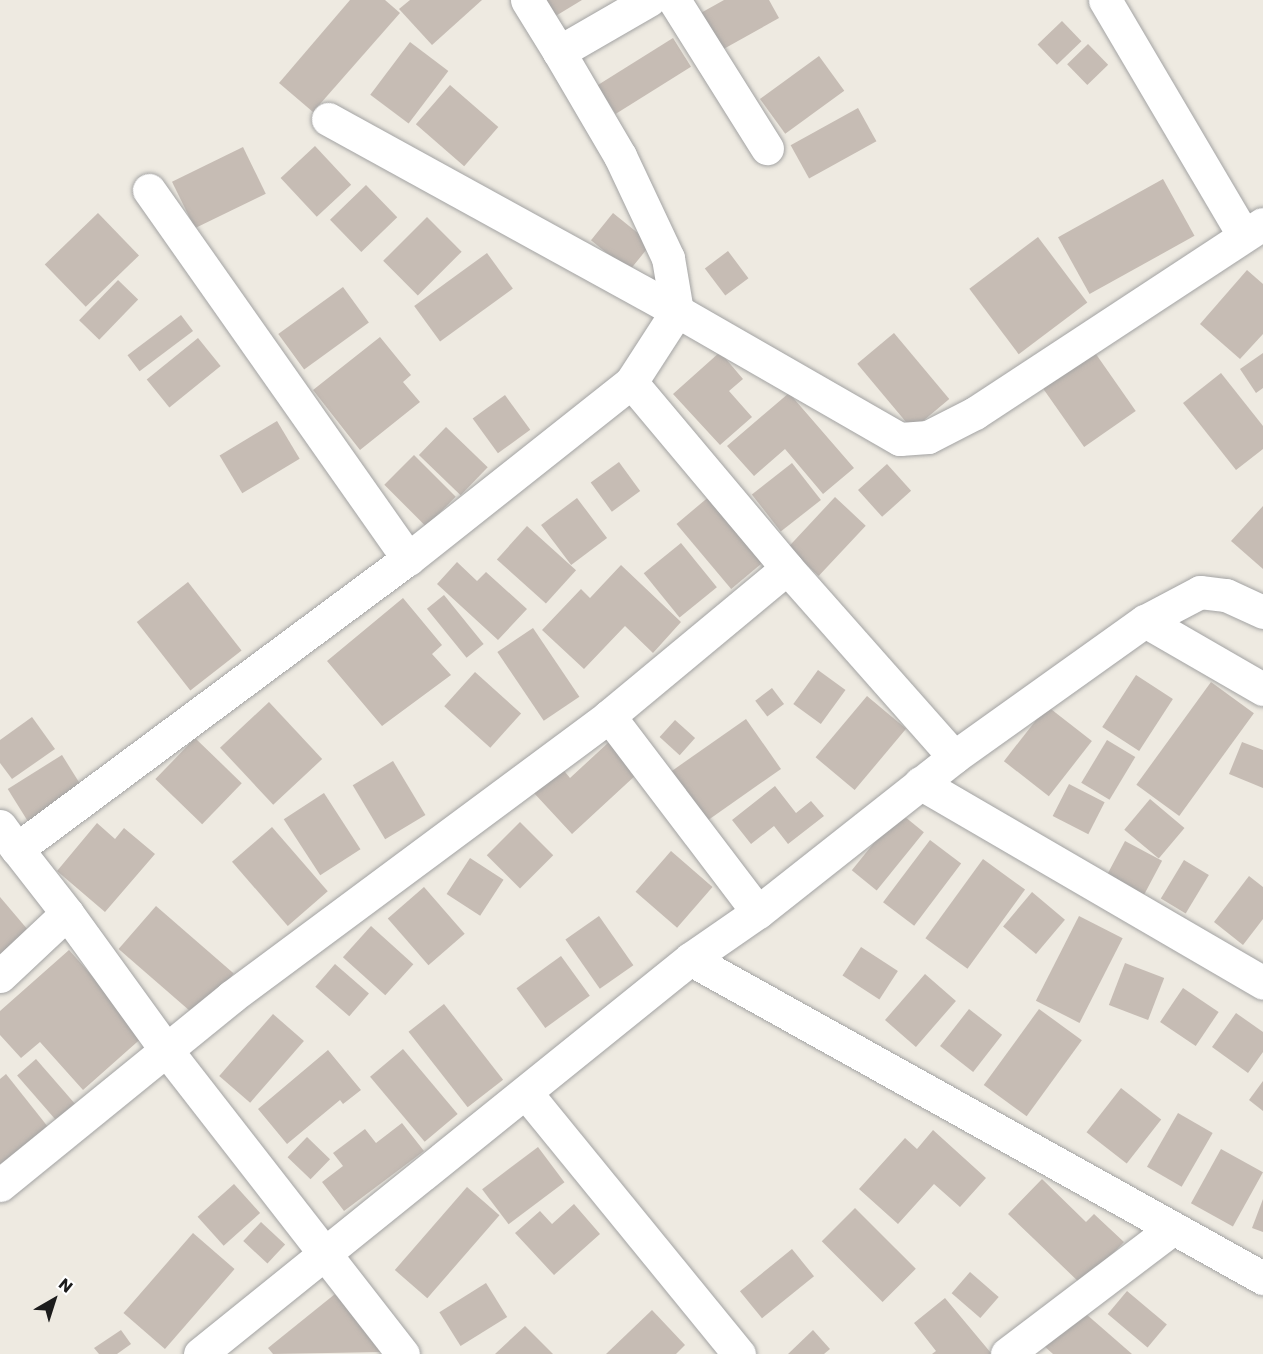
<!DOCTYPE html>
<html>
<head>
<meta charset="utf-8">
<style>
	body { margin:0 }
	#map { position:relative; width:1263px; height:1354px; overflow:hidden; background:#eeeae1; font-family:Poppins,sans-serif }
	div>[style] { position:absolute }
	.building>* { inset:0; background:#c6bcb4; transform-origin:0 0 }
	.roads { filter:drop-shadow(0 0 2px #a3a3a3) drop-shadow(0 0 2px #a3a3a3) }
	.minor>* { height:33px; margin:-16.5px; padding:0 16.5px; transform-origin:16.5px; border-radius:16.5px; background:#fff }
	span { translate:-50% -50%; white-space:nowrap; text-align:center; line-height:1.15; -webkit-text-stroke:6px #fff; paint-order:stroke }
	.north { position:absolute; left:24px; top:1270px; width:60px; height:60px; -webkit-text-stroke:4px #fff; paint-order:stroke; rotate:39deg; font-size:16px; font-weight:700; line-height:24px; text-align:center; color:#1c1c1c }
	.north::after { content:''; display:block; margin:auto; width:21px; height:27px; background:#1c1c1c; clip-path:polygon(50% 0,100% 100%,50% 72%,0 100%) }
</style>
</head>
<body>
<div id="map">
	<div class="building">
		<i style="clip-path:polygon(350px 0,385px 0,400px 13px,313px 112px,279px 83px)"></i>
		<i style="clip-path:polygon(410px 0,482px 0,432px 45px,399px 9px)"></i>
		<i style="clip-path:polygon(543px 0,582px 0,554px 17px)"></i>
		<i style="clip-path:polygon(724px 0,769px 0,779px 18px,720px 51px,699px 14px)"></i>
		<i style="left:1062px;top:21px;width:28px;height:34px;rotate:46deg"></i>
		<i style="left:673px;top:38px;width:34px;height:89px;rotate:58deg"></i>
		<i style="left:410px;top:42px;width:48px;height:66px;rotate:37deg"></i>
		<i style="left:1088px;top:44px;width:29px;height:29px;rotate:46deg"></i>
		<i style="left:819px;top:56px;width:43px;height:73px;rotate:54deg"></i>
		<i style="left:450px;top:85px;width:64px;height:52px;rotate:41deg"></i>
		<i style="left:858px;top:108px;width:38px;height:77px;rotate:61deg"></i>
		<i style="left:315px;top:146px;width:53px;height:47px;rotate:47deg"></i>
		<i style="left:243px;top:147px;width:52px;height:79px;rotate:64deg"></i>
		<i style="left:1163px;top:179px;width:65px;height:120px;rotate:61deg"></i>
		<i style="left:366px;top:185px;width:45px;height:50px;rotate:46deg"></i>
		<i style="left:98px;top:213px;width:59px;height:74px;rotate:46deg"></i>
		<i style="left:613px;top:213px;width:49px;height:35px;rotate:39deg"></i>
		<i style="left:427px;top:217px;width:49px;height:62px;rotate:45deg"></i>
		<i style="left:1038px;top:237px;width:82px;height:86px;rotate:53deg"></i>
		<i style="left:728px;top:251px;width:34px;height:29px;rotate:53deg"></i>
		<i style="left:487px;top:253px;width:44px;height:90px;rotate:54deg"></i>
		<i style="clip-path:polygon(1247px 270px,1263px 284px,1263px 334px,1240px 359px,1200px 324px)"></i>
		<i style="left:118px;top:280px;width:28px;height:56px;rotate:44deg"></i>
		<i style="left:343px;top:287px;width:44px;height:80px;rotate:54deg"></i>
		<i style="left:181px;top:315px;width:20px;height:67px;rotate:53deg"></i>
		<i style="left:894px;top:333px;width:86px;height:48px;rotate:50deg"></i>
		<i style="clip-path:polygon(380px 337px,411px 375px,403px 382px,420px 402px,360px 450px,313px 390px)"></i>
		<i style="left:198px;top:338px;width:36px;height:66px;rotate:51deg"></i>
		<i style="left:1091px;top:347px;width:78px;height:63px;rotate:55deg"></i>
		<i style="clip-path:polygon(720px 352px,743px 379px,729px 391px,752px 417px,720px 445px,673px 394px)"></i>
		<i style="clip-path:polygon(1263px 353px,1263px 388px,1256px 393px,1240px 369px)"></i>
		<i style="clip-path:polygon(1221px 373px,1263px 426px,1263px 449px,1236px 470px,1183px 403px)"></i>
		<i style="clip-path:polygon(789px 393px,854px 468px,823px 494px,785px 449px,754px 476px,727px 446px)"></i>
		<i style="left:505px;top:395px;width:43px;height:40px;rotate:54deg"></i>
		<i style="left:277px;top:421px;width:44px;height:67px;rotate:59deg"></i>
		<i style="left:446px;top:427px;width:58px;height:39px;rotate:44deg"></i>
		<i style="left:414px;top:455px;width:59px;height:42px;rotate:45deg"></i>
		<i style="left:619px;top:462px;width:36px;height:35px;rotate:54deg"></i>
		<i style="left:792px;top:463px;width:47px;height:51px;rotate:52deg"></i>
		<i style="left:887px;top:464px;width:36px;height:39px;rotate:48deg"></i>
		<i style="left:711px;top:495px;width:85px;height:45px;rotate:50deg"></i>
		<i style="left:835px;top:497px;width:42px;height:69px;rotate:43deg"></i>
		<i style="left:577px;top:498px;width:50px;height:45px;rotate:53deg"></i>
		<i style="clip-path:polygon(1263px 506px,1263px 569px,1231px 541px)"></i>
		<i style="left:527px;top:526px;width:66px;height:45px;rotate:42deg"></i>
		<i style="left:681px;top:543px;width:57px;height:48px;rotate:51deg"></i>
		<i style="clip-path:polygon(457px 562px,477px 581px,486px 572px,527px 609px,498px 640px,437px 584px)"></i>
		<i style="clip-path:polygon(621px 565px,681px 622px,653px 653px,625px 626px,584px 669px,542px 630px,581px 589px,590px 598px)"></i>
		<i style="left:188px;top:582px;width:87px;height:65px;rotate:52deg"></i>
		<i style="left:444px;top:595px;width:63px;height:22px;rotate:51deg"></i>
		<i style="clip-path:polygon(403px 598px,442px 645px,432px 654px,451px 675px,382px 726px,327px 661px)"></i>
		<i style="left:533px;top:628px;width:83px;height:43px;rotate:56deg"></i>
		<i style="left:818px;top:670px;width:34px;height:42px;rotate:36deg"></i>
		<i style="left:475px;top:672px;width:62px;height:46px;rotate:42deg"></i>
		<i style="left:1136px;top:675px;width:44px;height:62px;rotate:33deg"></i>
		<i style="left:1211px;top:682px;width:53px;height:127px;rotate:36deg"></i>
		<i style="left:772px;top:688px;width:20px;height:21px;rotate:53deg"></i>
		<i style="left:867px;top:696px;width:51px;height:80px;rotate:40deg"></i>
		<i style="left:269px;top:702px;width:78px;height:67px;rotate:47deg"></i>
		<i style="left:1047px;top:706px;width:57px;height:70px;rotate:38deg"></i>
		<i style="clip-path:polygon(32px 717px,55px 749px,12px 779px,0 763px,0 740px)"></i>
		<i style="left:746px;top:719px;width:61px;height:94px;rotate:55deg"></i>
		<i style="left:675px;top:720px;width:27px;height:23px;rotate:42deg"></i>
		<i style="left:195px;top:738px;width:65px;height:57px;rotate:44deg"></i>
		<i style="left:1107px;top:740px;width:33px;height:50px;rotate:31deg"></i>
		<i style="clip-path:polygon(609px 742px,637px 774px,572px 834px,534px 793px,561px 767px,570px 778px)"></i>
		<i style="clip-path:polygon(1242px 742px,1263px 750px,1263px 788px,1229px 774px)"></i>
		<i style="left:62px;top:755px;width:38px;height:64px;rotate:58deg"></i>
		<i style="left:393px;top:761px;width:63px;height:47px;rotate:59deg"></i>
		<i style="left:1069px;top:784px;width:40px;height:36px;rotate:27deg"></i>
		<i style="clip-path:polygon(775px 786px,796px 813px,811px 801px,824px 816px,788px 844px,774px 826px,751px 844px,732px 820px)"></i>
		<i style="left:324px;top:793px;width:67px;height:48px;rotate:57deg"></i>
		<i style="left:1150px;top:799px;width:45px;height:40px;rotate:40deg"></i>
		<i style="left:899px;top:812px;width:32px;height:75px;rotate:39deg"></i>
		<i style="left:520px;top:822px;width:47px;height:47px;rotate:45deg"></i>
		<i style="clip-path:polygon(97px 823px,115px 839px,124px 828px,155px 854px,105px 912px,57px 871px)"></i>
		<i style="left:272px;top:827px;width:85px;height:53px;rotate:49deg"></i>
		<i style="left:930px;top:840px;width:39px;height:78px;rotate:37deg"></i>
		<i style="left:1125px;top:841px;width:42px;height:39px;rotate:28deg"></i>
		<i style="left:671px;top:851px;width:55px;height:54px;rotate:41deg"></i>
		<i style="left:470px;top:858px;width:40px;height:43px;rotate:33deg"></i>
		<i style="left:983px;top:859px;width:52px;height:98px;rotate:36deg"></i>
		<i style="left:1184px;top:860px;width:29px;height:45px;rotate:31deg"></i>
		<i style="clip-path:polygon(1249px 876px,1263px 887px,1263px 919px,1243px 945px,1214px 922px)"></i>
		<i style="left:424px;top:887px;width:62px;height:48px;rotate:49deg"></i>
		<i style="left:1032px;top:892px;width:43px;height:45px;rotate:40deg"></i>
		<i style="clip-path:polygon(0 897px,28px 930px,0 954px)"></i>
		<i style="left:156px;top:906px;width:103px;height:57px;rotate:41deg"></i>
		<i style="left:599px;top:916px;width:60px;height:41px;rotate:55deg"></i>
		<i style="left:1079px;top:916px;width:49px;height:95px;rotate:27deg"></i>
		<i style="left:371px;top:926px;width:57px;height:42px;rotate:42deg"></i>
		<i style="left:861px;top:947px;width:44px;height:34px;rotate:33deg"></i>
		<i style="clip-path:polygon(69px 950px,145px 1035px,83px 1090px,40px 1042px,21px 1058px,0 1035px,0 1011px)"></i>
		<i style="left:561px;top:956px;width:49px;height:55px;rotate:54deg"></i>
		<i style="left:1125px;top:963px;width:42px;height:45px;rotate:21deg"></i>
		<i style="left:335px;top:964px;width:45px;height:30px;rotate:41deg"></i>
		<i style="left:925px;top:974px;width:41px;height:61px;rotate:41deg"></i>
		<i style="left:1183px;top:988px;width:43px;height:41px;rotate:34deg"></i>
		<i style="left:444px;top:1004px;width:96px;height:45px;rotate:52deg"></i>
		<i style="left:969px;top:1009px;width:42px;height:47px;rotate:38deg"></i>
		<i style="left:1039px;top:1009px;width:53px;height:94px;rotate:36deg"></i>
		<i style="clip-path:polygon(1236px 1013px,1263px 1032px,1263px 1052px,1248px 1073px,1212px 1047px)"></i>
		<i style="left:273px;top:1014px;width:41px;height:82px;rotate:41deg"></i>
		<i style="left:403px;top:1049px;width:85px;height:43px;rotate:50deg"></i>
		<i style="clip-path:polygon(328px 1050px,361px 1090px,343px 1104px,340px 1100px,287px 1144px,258px 1109px)"></i>
		<i style="left:36px;top:1059px;width:69px;height:25px;rotate:49deg"></i>
		<i style="clip-path:polygon(6px 1074px,52px 1132px,0 1164px,0 1079px)"></i>
		<i style="clip-path:polygon(1263px 1081px,1263px 1111px,1249px 1100px)"></i>
		<i style="left:1121px;top:1088px;width:51px;height:56px;rotate:38deg"></i>
		<i style="left:1178px;top:1113px;width:40px;height:62px;rotate:30deg"></i>
		<i style="clip-path:polygon(402px 1123px,424px 1151px,344px 1211px,322px 1182px,343px 1166px,333px 1153px,365px 1129px,376px 1143px)"></i>
		<i style="clip-path:polygon(933px 1130px,986px 1178px,960px 1207px,934px 1184px,898px 1224px,859px 1189px,905px 1138px,917px 1149px)"></i>
		<i style="left:307px;top:1137px;width:32px;height:28px;rotate:44deg"></i>
		<i style="left:538px;top:1147px;width:44px;height:70px;rotate:53deg"></i>
		<i style="left:1221px;top:1149px;width:48px;height:62px;rotate:29deg"></i>
		<i style="clip-path:polygon(1042px 1179px,1086px 1222px,1094px 1214px,1124px 1242px,1082px 1285px,1008px 1214px)"></i>
		<i style="left:234px;top:1184px;width:39px;height:49px;rotate:48deg"></i>
		<i style="left:467px;top:1187px;width:43px;height:110px;rotate:41deg"></i>
		<i style="clip-path:polygon(1263px 1199px,1263px 1232px,1252px 1228px)"></i>
		<i style="clip-path:polygon(574px 1204px,600px 1234px,554px 1275px,515px 1233px,540px 1211px,552px 1224px)"></i>
		<i style="left:855px;top:1208px;width:86px;height:47px;rotate:45deg"></i>
		<i style="left:261px;top:1222px;width:33px;height:26px;rotate:43deg"></i>
		<i style="left:193px;top:1233px;width:55px;height:106px;rotate:41deg"></i>
		<i style="left:792px;top:1249px;width:35px;height:67px;rotate:51deg"></i>
		<i style="left:970px;top:1272px;width:38px;height:28px;rotate:41deg"></i>
		<i style="left:486px;top:1283px;width:40px;height:55px;rotate:58deg"></i>
		<i style="left:1127px;top:1291px;width:52px;height:30px;rotate:40deg"></i>
		<i style="clip-path:polygon(335px 1294px,382px 1352px,273px 1354px,268px 1348px)"></i>
		<i style="clip-path:polygon(945px 1298px,991px 1353px,990px 1354px,932px 1354px,936px 1351px,914px 1323px)"></i>
		<i style="clip-path:polygon(1078px 1307px,1132px 1354px,1053px 1354px,1044px 1346px)"></i>
		<i style="clip-path:polygon(652px 1310px,685px 1345px,676px 1354px,606px 1354px)"></i>
		<i style="clip-path:polygon(525px 1326px,553px 1354px,495px 1354px)"></i>
		<i style="clip-path:polygon(121px 1330px,131px 1344px,117px 1354px,99px 1354px,94px 1348px)"></i>
		<i style="clip-path:polygon(813px 1330px,830px 1349px,824px 1354px,788px 1354px)"></i>
	</div>
	<div class="roads">
		<div class="minor">
			<i style="left:527px;top:0;width:61px;rotate:58.4deg"></i>
			<i style="left:649px;top:0;width:104px;rotate:150deg"></i>
			<i style="left:559px;top:52px;width:121px;rotate:59.6deg"></i>
			<i style="left:620px;top:156px;width:113px;rotate:64.8deg"></i>
			<i style="left:668px;top:258px;width:54px;rotate:80.4deg"></i>
			<i style="left:677px;top:311px;width:257px;rotate:29.9deg"></i>
			<i style="left:900px;top:439px;width:28px;rotate:-4deg"></i>
			<i style="left:928px;top:437px;width:53px;rotate:-27.1deg"></i>
			<i style="left:975px;top:413px;width:344px;rotate:-33.3deg"></i>
			<i style="left:674px;top:0;width:175px;rotate:57.9deg"></i>
			<i style="left:1105px;top:0;width:272px;rotate:59.5deg"></i>
			<i style="left:328px;top:119px;width:398px;rotate:28.8deg"></i>
			<i style="left:677px;top:311px;width:85px;rotate:122.9deg"></i>
			<i style="left:149px;top:190px;width:451px;rotate:54.9deg"></i>
			<i style="left:1145px;top:621px;width:136px;rotate:30deg"></i>
			<i style="left:609px;top:716px;width:231px;rotate:-39.7deg"></i>
			<i style="left:920px;top:783px;width:397px;rotate:30.2deg"></i>
			<i style="left:0;top:826px;width:29px;rotate:54deg"></i>
			<i style="left:67px;top:913px;width:81px;rotate:-128deg"></i>
			<i style="left:17px;top:849px;width:487px;rotate:-36.6deg"></i>
			<i style="left:408px;top:559px;width:285px;rotate:-38.4deg"></i>
			<i style="left:631px;top:382px;width:243px;rotate:50deg"></i>
			<i style="left:787px;top:568px;width:252px;rotate:48.5deg"></i>
			<i style="left:690px;top:959px;width:656px;rotate:29.11deg"></i>
			<i style="left:0;top:976px;width:92px;rotate:-43.2deg"></i>
			<i style="left:67px;top:913px;width:170px;rotate:54.1deg"></i>
			<i style="left:167px;top:1051px;width:384px;rotate:52.1deg"></i>
			<i style="left:526px;top:1093px;width:337px;rotate:50.8deg"></i>
			<i style="left:0;top:1185px;width:298px;rotate:-39.1deg"></i>
			<i style="left:231px;top:997px;width:471px;rotate:-36.6deg"></i>
			<i style="left:609px;top:716px;width:246px;rotate:52.8deg"></i>
			<i style="left:200px;top:1354px;width:629px;rotate:-38.87deg"></i>
			<i style="left:690px;top:959px;width:83px;rotate:-34.7deg"></i>
			<i style="left:758px;top:912px;width:250px;rotate:-38.3deg"></i>
			<i style="left:954px;top:757px;width:234px;rotate:-35.5deg"></i>
			<i style="left:1145px;top:621px;width:62px;rotate:-27.8deg"></i>
			<i style="left:1200px;top:592px;width:26px;rotate:7deg"></i>
			<i style="left:1226px;top:595px;width:41px;rotate:24.7deg"></i>
			<i style="left:1007px;top:1354px;width:208px;rotate:-37.2deg"></i>
		</div>
	</div>
	<div class="north">N</div>
</div>
</body>
</html>
